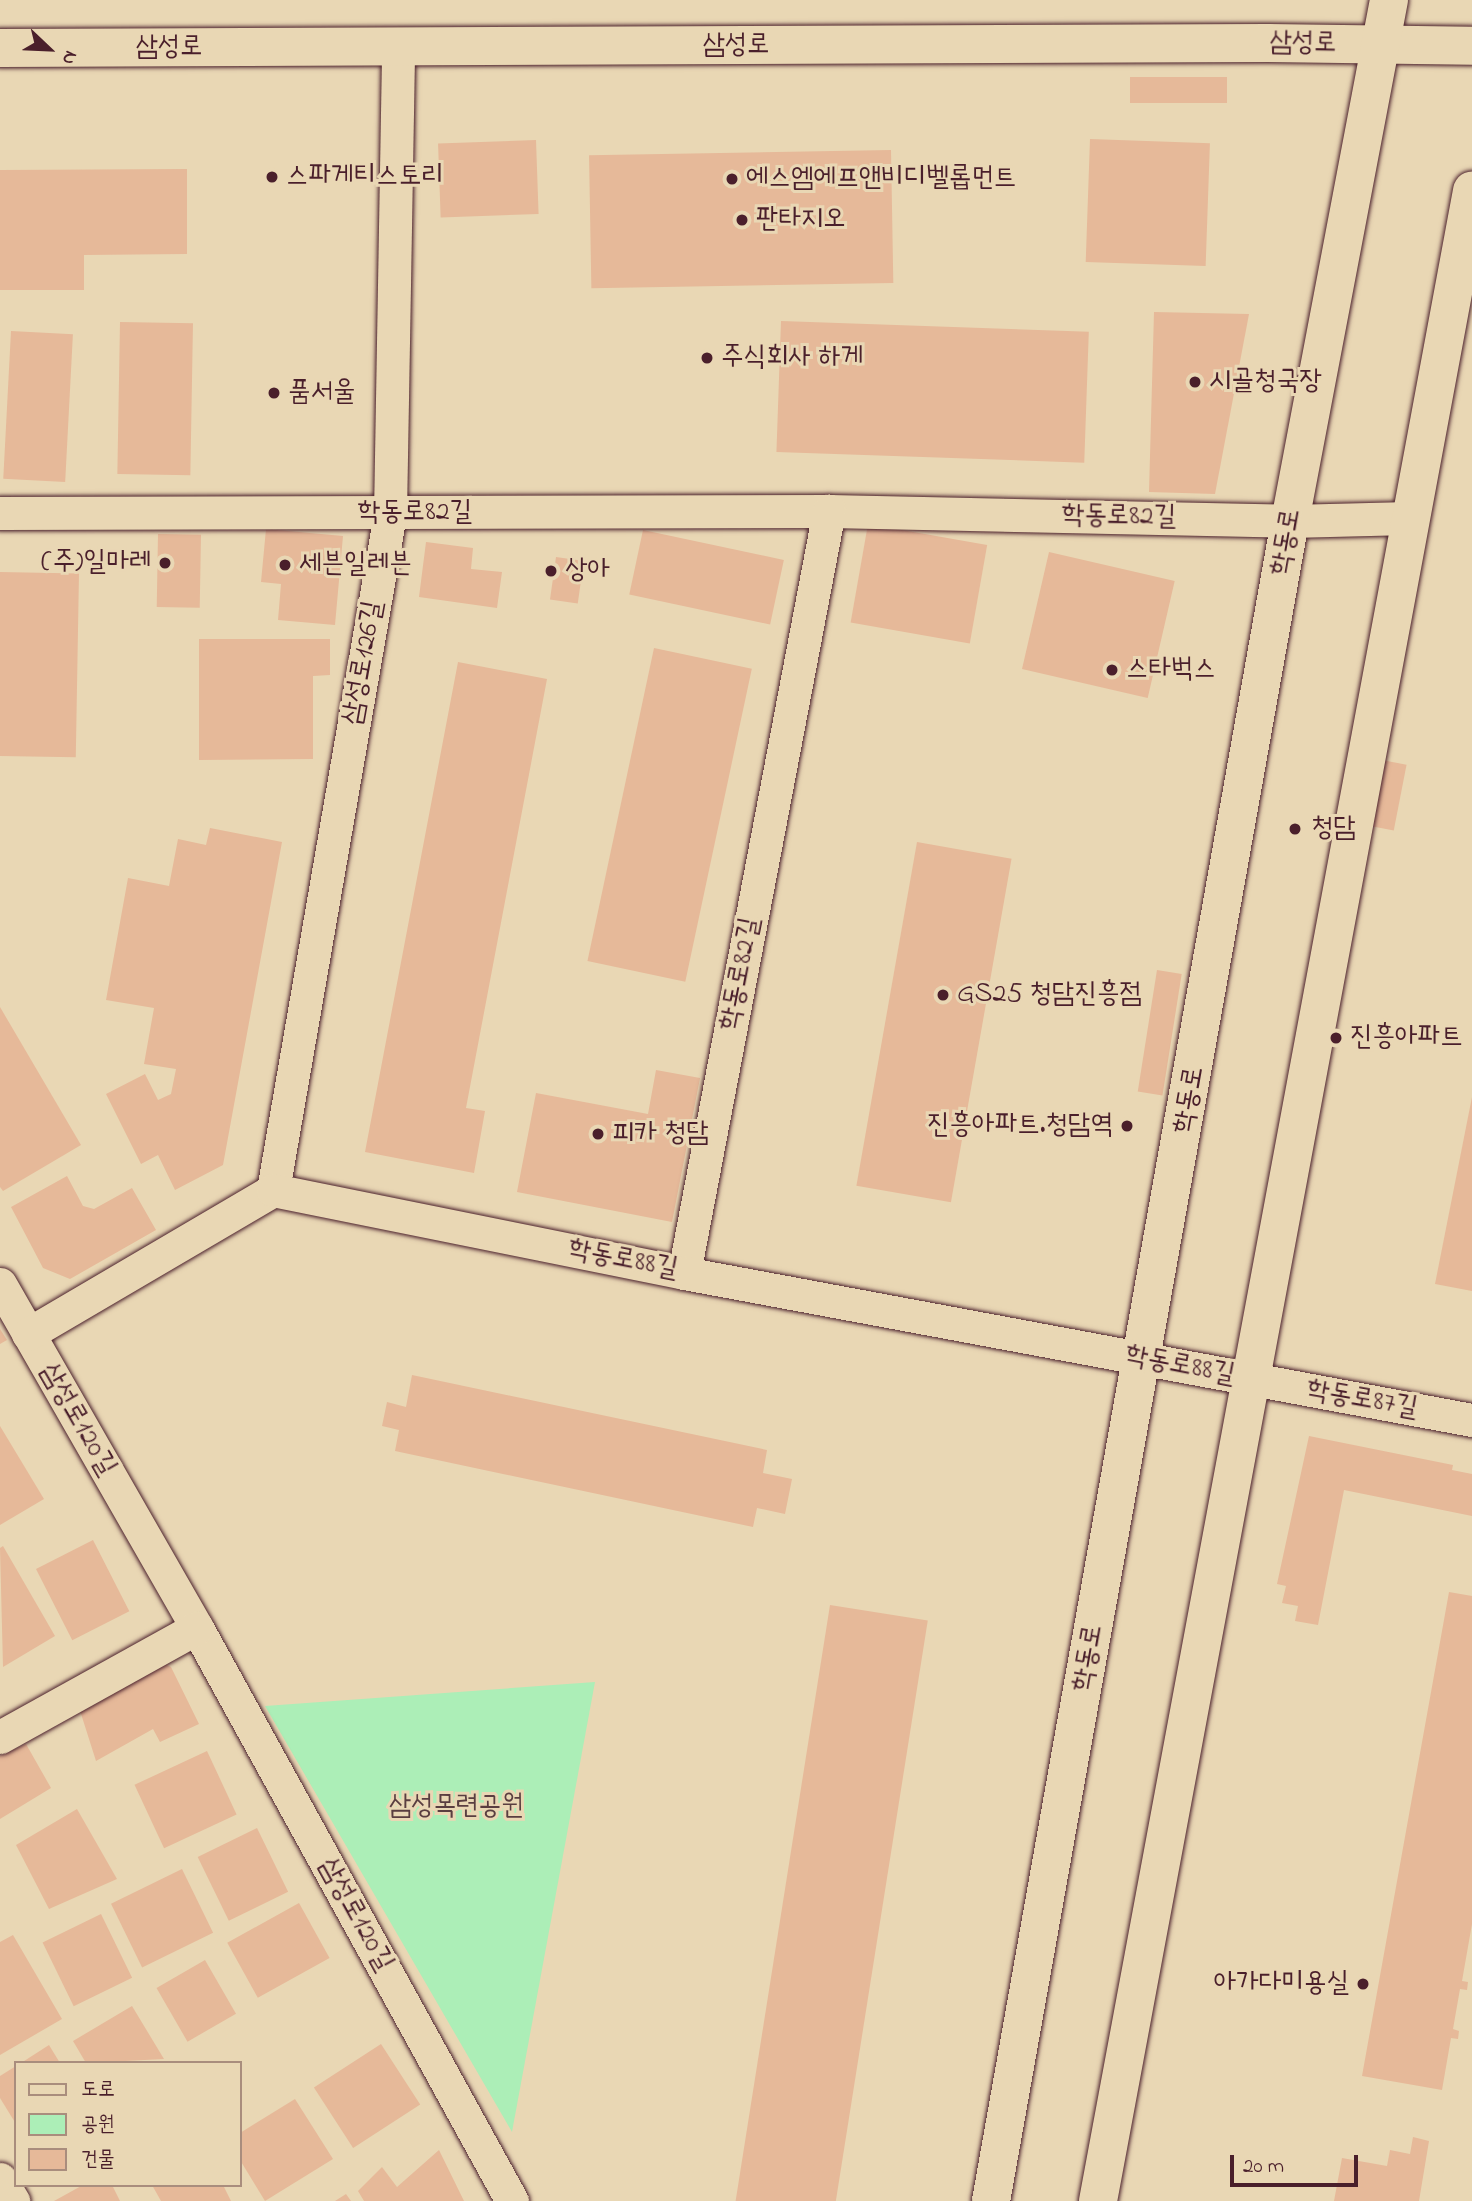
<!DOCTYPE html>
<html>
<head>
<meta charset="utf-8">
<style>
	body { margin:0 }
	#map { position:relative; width:1472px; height:2201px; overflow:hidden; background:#e9d7b4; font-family:"Indie Flower","Poor Story",sans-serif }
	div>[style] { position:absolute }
	.green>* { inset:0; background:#aceeb7 }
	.building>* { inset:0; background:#e6b999; transform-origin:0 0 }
	.roads { filter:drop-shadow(0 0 2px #4a1f2b) drop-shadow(0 0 2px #4a1f2b) }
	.street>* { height:33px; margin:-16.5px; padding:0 16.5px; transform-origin:16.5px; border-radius:16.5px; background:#e9d7b4 }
	.secondary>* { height:38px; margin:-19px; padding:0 19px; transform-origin:19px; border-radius:19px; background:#e9d7b4 }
	.dots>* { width:19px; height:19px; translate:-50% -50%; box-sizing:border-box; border:4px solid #e9d7b4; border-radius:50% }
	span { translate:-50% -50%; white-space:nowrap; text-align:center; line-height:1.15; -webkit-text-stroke:6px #e9d7b4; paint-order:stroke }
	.street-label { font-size:28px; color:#4a1f2b }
	.poi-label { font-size:28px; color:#4a1f2b }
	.left { translate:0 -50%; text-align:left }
	.right { translate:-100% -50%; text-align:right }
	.park-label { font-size:28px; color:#593e40 }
	.legend { position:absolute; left:14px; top:2061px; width:228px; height:126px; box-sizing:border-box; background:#e9d7b4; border:2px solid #a98d7d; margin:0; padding:9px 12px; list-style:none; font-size:21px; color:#4a1f2b }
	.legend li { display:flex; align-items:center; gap:14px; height:35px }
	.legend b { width:35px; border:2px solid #a98d7d }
	.north { position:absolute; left:14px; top:14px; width:70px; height:70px; -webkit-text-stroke:5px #e9d7b4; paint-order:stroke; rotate:113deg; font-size:19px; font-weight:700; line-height:28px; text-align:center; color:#4a1f2b }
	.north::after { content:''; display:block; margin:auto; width:24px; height:32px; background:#4a1f2b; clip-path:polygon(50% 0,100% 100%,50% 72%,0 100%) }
	.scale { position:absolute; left:1230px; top:2155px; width:128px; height:32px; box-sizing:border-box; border:4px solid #4a1f2b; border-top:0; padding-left:9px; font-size:21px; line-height:24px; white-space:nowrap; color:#4a1f2b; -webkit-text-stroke:5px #e9d7b4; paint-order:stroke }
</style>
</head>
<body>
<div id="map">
	<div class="green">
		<i style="clip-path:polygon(595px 1682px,512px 2132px,265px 1706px)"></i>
	</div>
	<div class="building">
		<i style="left:1130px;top:77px;width:97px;height:26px"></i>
		<i style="left:1090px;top:139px;width:120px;height:123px;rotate:2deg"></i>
		<i style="left:536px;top:140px;width:74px;height:98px;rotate:88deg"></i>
		<i style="left:891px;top:150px;width:133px;height:302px;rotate:89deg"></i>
		<i style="clip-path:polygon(187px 169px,187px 254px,84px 255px,84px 290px,0 290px,0 170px)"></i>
		<i style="clip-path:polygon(1154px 312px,1249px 314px,1215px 494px,1149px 492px)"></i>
		<i style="left:781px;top:321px;width:308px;height:131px;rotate:2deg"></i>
		<i style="left:120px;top:322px;width:73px;height:152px;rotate:1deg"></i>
		<i style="left:11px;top:331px;width:62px;height:148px;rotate:3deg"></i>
		<i style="left:868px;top:524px;width:121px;height:100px;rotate:10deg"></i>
		<i style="clip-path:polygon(266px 529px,343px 536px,335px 625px,278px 620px,281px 584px,261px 582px)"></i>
		<i style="left:643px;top:530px;width:144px;height:66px;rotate:12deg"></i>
		<i style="left:158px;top:534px;width:43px;height:73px;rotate:1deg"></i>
		<i style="clip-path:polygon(426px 542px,473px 548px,471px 569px,502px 572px,497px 608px,419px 597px)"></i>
		<i style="left:1049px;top:552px;width:129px;height:120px;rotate:13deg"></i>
		<i style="left:556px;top:557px;width:28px;height:43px;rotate:8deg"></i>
		<i style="left:0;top:572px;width:79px;height:184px;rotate:1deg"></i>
		<i style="clip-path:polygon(199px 639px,330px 639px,330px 675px,313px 676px,313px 759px,199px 760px)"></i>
		<i style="left:654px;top:648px;width:100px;height:320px;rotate:12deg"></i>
		<i style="clip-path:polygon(458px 662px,547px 679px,466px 1108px,485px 1111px,474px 1173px,365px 1152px)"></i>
		<i style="left:1382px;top:760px;width:25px;height:67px;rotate:11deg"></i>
		<i style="clip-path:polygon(210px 828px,282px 842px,223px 1165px,175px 1190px,158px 1155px,141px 1164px,106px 1094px,145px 1074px,158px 1100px,171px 1094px,176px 1069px,144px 1064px,154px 1008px,106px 1000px,128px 878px,169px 886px,178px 839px,206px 845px)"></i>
		<i style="left:917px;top:842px;width:96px;height:349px;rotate:10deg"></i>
		<i style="left:1157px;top:970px;width:25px;height:123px;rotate:9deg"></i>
		<i style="clip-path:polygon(0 1007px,81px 1145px,3px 1191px,0 1187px)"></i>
		<i style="clip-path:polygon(656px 1070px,700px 1078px,672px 1222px,517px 1192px,536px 1093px,648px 1114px)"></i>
		<i style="clip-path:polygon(1472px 1097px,1472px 1291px,1435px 1284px)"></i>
		<i style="clip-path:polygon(67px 1176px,83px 1206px,94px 1209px,132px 1188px,156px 1230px,70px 1279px,43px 1268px,11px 1207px)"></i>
		<i style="clip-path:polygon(0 1329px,7px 1340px,0 1344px)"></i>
		<i style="clip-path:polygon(412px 1375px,767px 1450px,763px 1473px,792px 1479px,785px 1514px,757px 1508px,753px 1527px,395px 1451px,399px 1430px,382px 1426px,387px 1402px,406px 1407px)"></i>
		<i style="clip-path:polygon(0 1426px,44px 1499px,0 1525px)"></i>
		<i style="clip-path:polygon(1309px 1436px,1453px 1465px,1452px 1470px,1472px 1474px,1472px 1516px,1344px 1490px,1318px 1625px,1295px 1621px,1298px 1606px,1282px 1603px,1286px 1586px,1277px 1584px)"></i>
		<i style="left:93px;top:1540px;width:80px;height:64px;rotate:63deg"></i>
		<i style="clip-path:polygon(3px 1546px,55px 1636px,3px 1667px,0 1548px)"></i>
		<i style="clip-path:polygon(1449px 1592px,1472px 1596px,1472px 1924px,1462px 1981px,1468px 1982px,1467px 1990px,1460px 1989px,1453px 2029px,1459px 2031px,1458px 2039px,1451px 2038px,1442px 2090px,1362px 2076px)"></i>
		<i style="left:830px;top:1605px;width:99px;height:604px;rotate:9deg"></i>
		<i style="clip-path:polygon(154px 1659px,171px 1667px,199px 1724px,160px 1742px,153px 1729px,96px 1761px,76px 1698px)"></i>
		<i style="clip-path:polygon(26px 1744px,51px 1788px,0 1819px,0 1756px)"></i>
		<i style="left:207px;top:1751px;width:70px;height:80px;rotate:65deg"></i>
		<i style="clip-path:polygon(77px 1809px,117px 1879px,49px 1909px,16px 1845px)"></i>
		<i style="left:257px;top:1828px;width:71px;height:66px;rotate:64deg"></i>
		<i style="left:182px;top:1869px;width:71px;height:79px;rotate:64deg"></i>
		<i style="left:299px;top:1903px;width:63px;height:82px;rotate:61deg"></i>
		<i style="left:101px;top:1914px;width:71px;height:65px;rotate:64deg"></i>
		<i style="clip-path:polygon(13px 1935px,62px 2019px,0 2055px,0 1942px)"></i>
		<i style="left:205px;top:1960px;width:62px;height:56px;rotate:60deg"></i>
		<i style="clip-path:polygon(132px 2006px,164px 2059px,86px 2063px,73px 2041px)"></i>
		<i style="left:381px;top:2044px;width:72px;height:80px;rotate:57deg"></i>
		<i style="clip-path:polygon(49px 2045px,60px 2063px,21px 2063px)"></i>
		<i style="clip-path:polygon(16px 2066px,16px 2124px,0 2098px,0 2076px)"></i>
		<i style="clip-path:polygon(295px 2099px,333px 2159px,265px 2201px,240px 2160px,240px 2133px)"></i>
		<i style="clip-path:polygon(1413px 2137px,1429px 2141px,1419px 2201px,1334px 2201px,1342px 2158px,1387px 2166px,1390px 2150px,1410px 2154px)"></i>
		<i style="clip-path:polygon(439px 2150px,464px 2201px,364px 2201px,358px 2191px,382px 2167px,397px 2187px)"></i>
		<i style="clip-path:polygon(83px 2185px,112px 2185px,120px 2201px,54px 2201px)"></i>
		<i style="clip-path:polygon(152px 2185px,223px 2185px,231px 2201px,161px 2201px)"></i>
		<i style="clip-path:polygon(346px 2194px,351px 2201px,335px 2201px)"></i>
	</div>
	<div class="roads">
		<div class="street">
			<i style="left:0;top:513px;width:829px;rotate:-0.14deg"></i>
			<i style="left:829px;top:511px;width:461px;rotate:1.2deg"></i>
			<i style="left:1290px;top:521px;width:119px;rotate:-1.4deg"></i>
			<i style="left:273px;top:1190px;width:686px;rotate:-80.18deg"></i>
			<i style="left:390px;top:514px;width:467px;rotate:-89deg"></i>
			<i style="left:684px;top:1273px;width:776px;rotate:-79.23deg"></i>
			<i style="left:0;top:1284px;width:396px;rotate:60.2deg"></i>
			<i style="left:197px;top:1628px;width:654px;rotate:61.2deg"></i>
			<i style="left:28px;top:1334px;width:284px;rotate:-30.4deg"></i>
			<i style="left:273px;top:1190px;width:419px;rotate:11.4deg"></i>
			<i style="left:684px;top:1273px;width:802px;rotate:10.57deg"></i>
			<i style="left:0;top:1737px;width:225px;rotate:-29deg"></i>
			<i style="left:0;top:2179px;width:26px;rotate:59deg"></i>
		</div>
		<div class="secondary">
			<i style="left:0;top:48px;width:1268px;rotate:-0.23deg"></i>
			<i style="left:1268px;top:43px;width:204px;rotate:0.8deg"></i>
			<i style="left:991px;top:2201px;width:1706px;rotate:-79.91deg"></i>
			<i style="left:1290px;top:521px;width:530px;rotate:-79.24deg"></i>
			<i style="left:1098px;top:2201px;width:2045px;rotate:-79.46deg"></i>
		</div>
	</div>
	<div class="dots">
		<i style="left:272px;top:177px;background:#4a1f2b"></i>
		<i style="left:732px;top:179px;background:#4a1f2b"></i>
		<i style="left:742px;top:220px;background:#4a1f2b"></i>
		<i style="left:707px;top:358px;background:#4a1f2b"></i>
		<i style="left:1195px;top:382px;background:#4a1f2b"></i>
		<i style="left:274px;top:393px;background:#4a1f2b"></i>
		<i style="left:165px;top:563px;background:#4a1f2b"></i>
		<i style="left:285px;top:565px;background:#4a1f2b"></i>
		<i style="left:551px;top:571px;background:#4a1f2b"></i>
		<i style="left:1112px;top:670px;background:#4a1f2b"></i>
		<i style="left:1295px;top:829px;background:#4a1f2b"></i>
		<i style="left:943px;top:995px;background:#4a1f2b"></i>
		<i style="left:1336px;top:1038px;background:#4a1f2b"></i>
		<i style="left:1127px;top:1126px;background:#4a1f2b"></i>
		<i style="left:598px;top:1134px;background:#4a1f2b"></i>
		<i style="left:1363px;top:1984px;background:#4a1f2b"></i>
	</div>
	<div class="street-label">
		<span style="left:1303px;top:44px;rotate:1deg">삼성로</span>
		<span style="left:736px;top:46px">삼성로</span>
		<span style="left:169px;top:48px">삼성로</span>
		<span style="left:415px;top:513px">학동로82길</span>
		<span style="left:1119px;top:517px;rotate:1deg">학동로82길</span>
		<span style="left:1287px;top:542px;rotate:-80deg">학동로</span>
		<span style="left:364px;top:663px;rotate:-80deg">삼성로126길</span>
		<span style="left:741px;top:974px;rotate:-79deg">학동로82길</span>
		<span style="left:1190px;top:1100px;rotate:-80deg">학동로</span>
		<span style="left:623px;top:1260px;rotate:11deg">학동로88길</span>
		<span style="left:1180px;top:1366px;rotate:11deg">학동로88길</span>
		<span style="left:1362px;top:1400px;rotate:10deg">학동로87길</span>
		<span style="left:77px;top:1420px;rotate:60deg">삼성로120길</span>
		<span style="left:1089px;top:1658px;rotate:-80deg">학동로</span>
		<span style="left:355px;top:1915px;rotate:61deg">삼성로120길</span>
	</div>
	<div class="poi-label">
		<span class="left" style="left:286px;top:177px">스파게티스토리</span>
		<span class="left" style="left:746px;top:179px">에스엠에프앤비디벨롭먼트</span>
		<span class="left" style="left:756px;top:220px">판타지오</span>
		<span class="left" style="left:721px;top:358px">주식회사 하게</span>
		<span class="left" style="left:1209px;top:382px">시골청국장</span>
		<span class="left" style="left:288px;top:393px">품서울</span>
		<span class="right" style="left:151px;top:563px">(주)일마레</span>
		<span class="left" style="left:299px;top:565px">세븐일레븐</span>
		<span class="left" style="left:565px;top:571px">상아</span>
		<span class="left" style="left:1126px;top:670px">스타벅스</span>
		<span class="left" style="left:1311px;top:829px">청담</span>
		<span class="left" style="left:957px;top:995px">GS25 청담진흥점</span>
		<span class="left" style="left:1350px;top:1038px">진흥아파트</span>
		<span class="right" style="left:1113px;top:1126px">진흥아파트.청담역</span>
		<span class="left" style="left:612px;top:1134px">피카 청담</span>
		<span class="right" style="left:1349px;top:1984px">아가다미용실</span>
	</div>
	<div class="park-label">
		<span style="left:456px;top:1807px">삼성목련공원</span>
	</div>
	<ul class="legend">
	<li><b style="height:9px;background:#e9d7b4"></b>도로</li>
	<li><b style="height:19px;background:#aceeb7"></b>공원</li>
	<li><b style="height:19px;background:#e6b999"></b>건물</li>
	</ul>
	<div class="north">N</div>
	<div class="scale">20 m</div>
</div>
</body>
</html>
